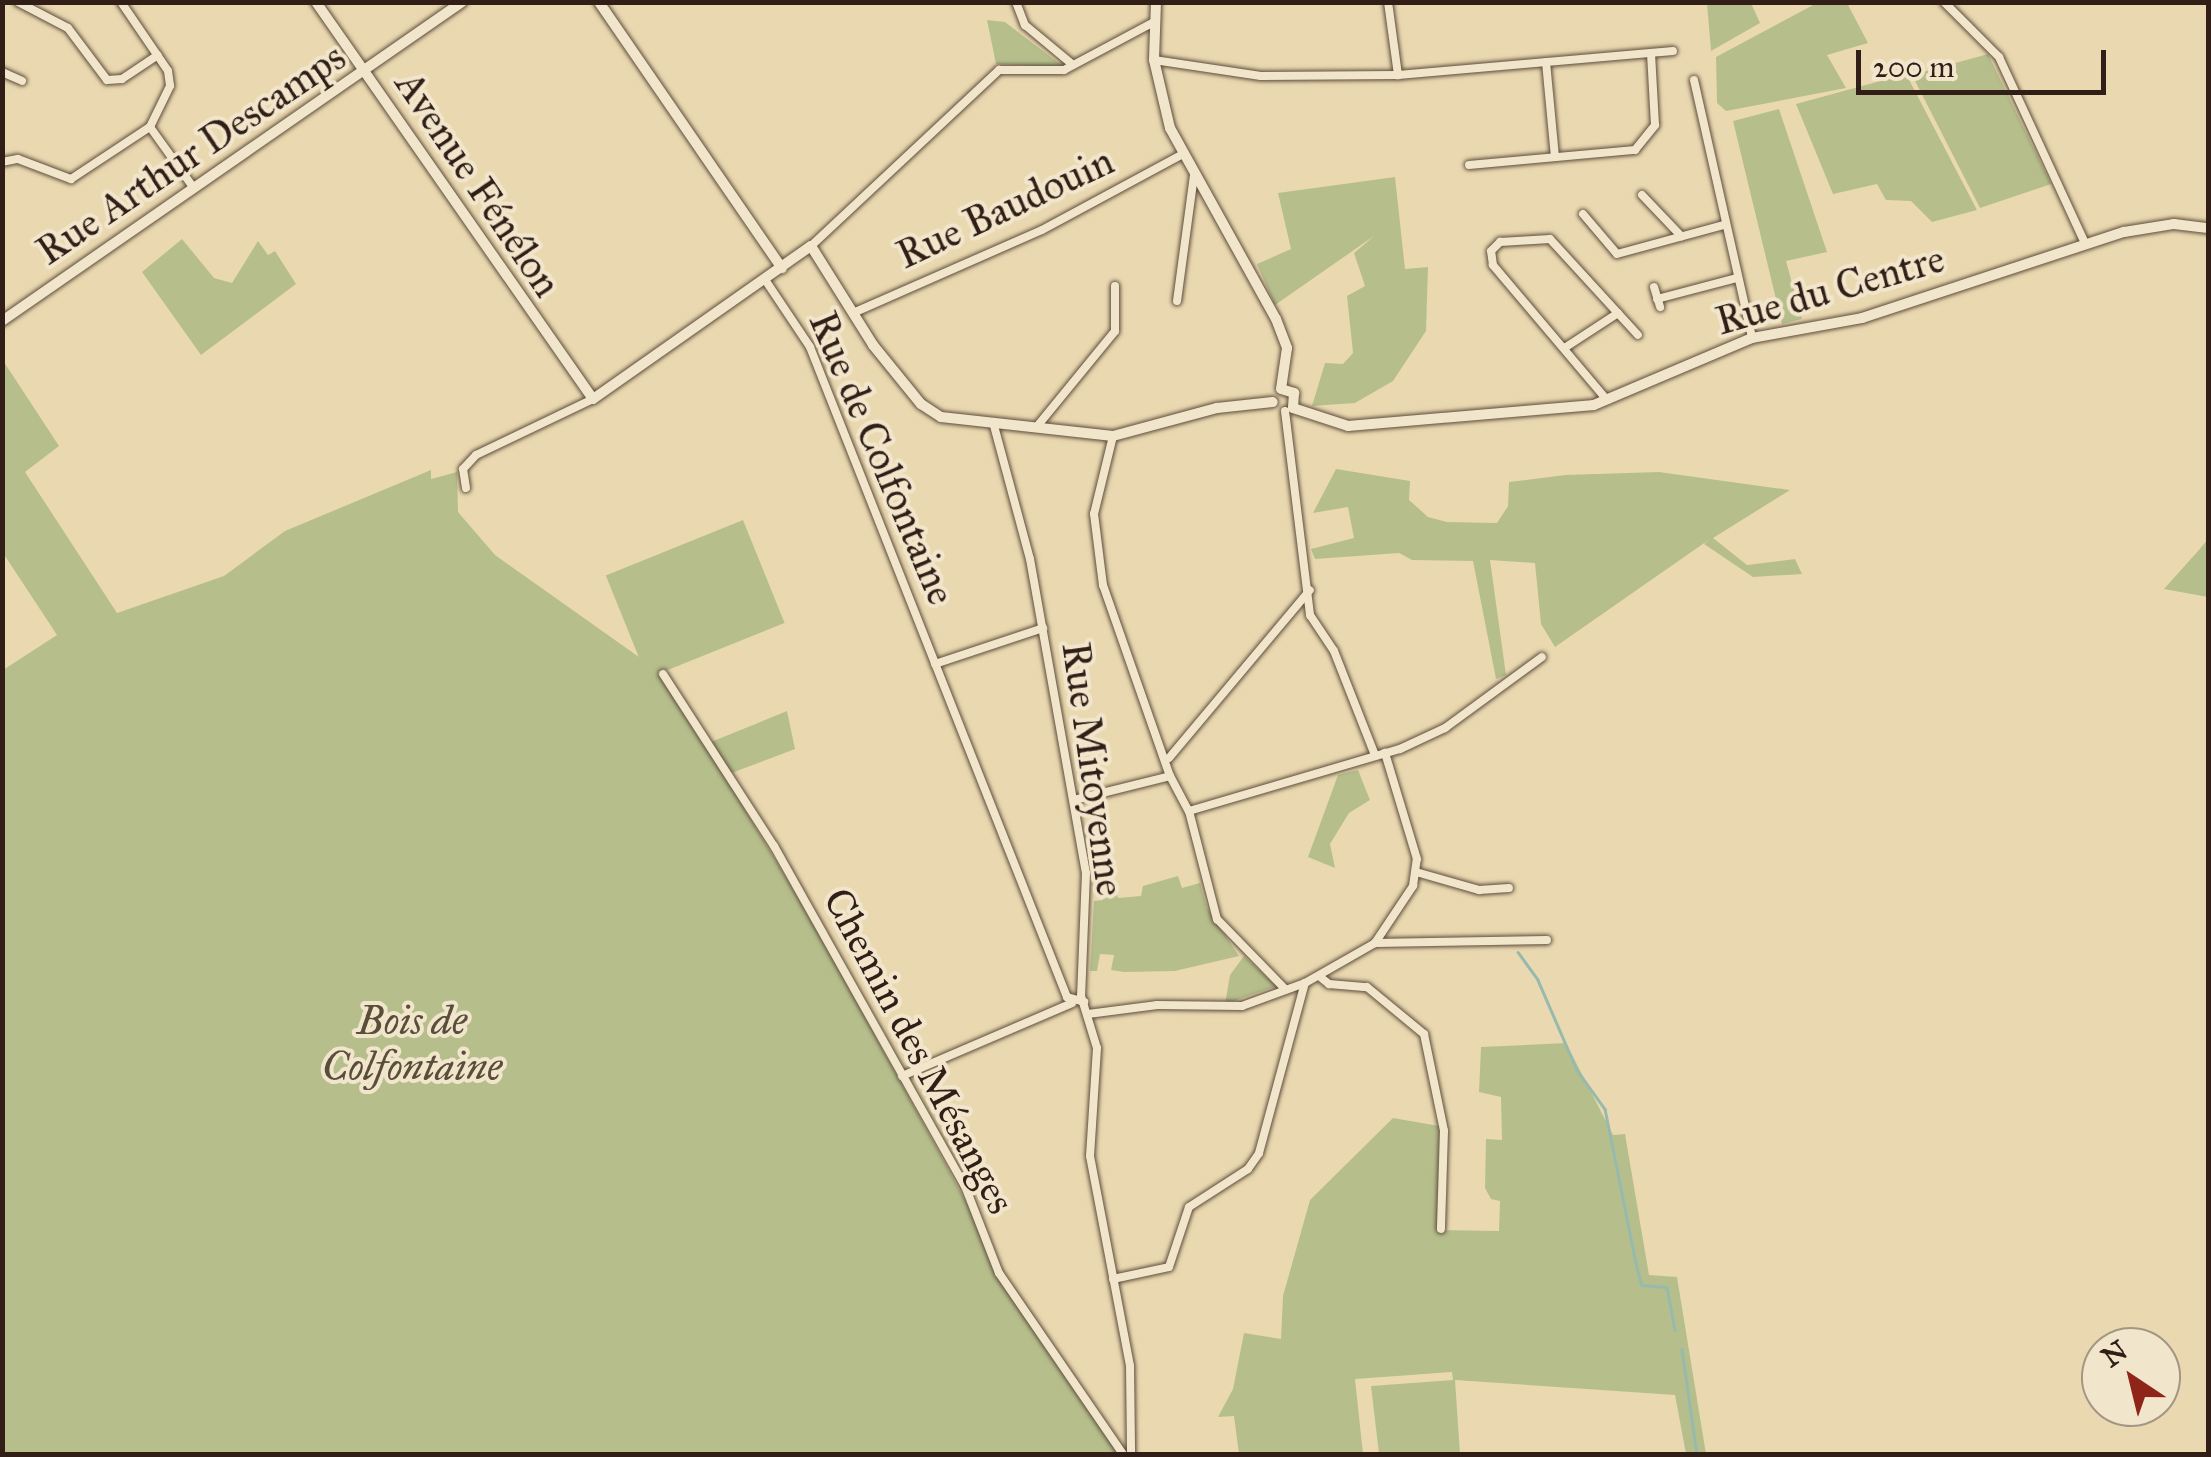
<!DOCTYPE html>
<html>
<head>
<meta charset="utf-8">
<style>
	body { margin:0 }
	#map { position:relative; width:2211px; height:1457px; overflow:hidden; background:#ead9b0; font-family:"IM FELL Great Primer",serif }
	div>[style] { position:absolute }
	.green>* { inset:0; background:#b6bf8c; transform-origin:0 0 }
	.stream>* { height:2.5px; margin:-1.25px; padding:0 1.25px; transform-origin:1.25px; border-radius:1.25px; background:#98baad }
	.roads { filter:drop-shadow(0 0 2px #5e4d3d) drop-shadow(0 0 2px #5e4d3d) }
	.minor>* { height:8px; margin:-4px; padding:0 4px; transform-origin:4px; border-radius:4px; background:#f1e6cc }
	.tertiary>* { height:10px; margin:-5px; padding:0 5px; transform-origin:5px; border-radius:5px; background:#f1e6cc }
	span { translate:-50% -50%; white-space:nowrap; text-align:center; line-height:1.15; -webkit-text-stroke:8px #f1e6cc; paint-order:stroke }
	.street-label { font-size:40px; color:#301e17 }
	.park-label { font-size:40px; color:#584e3a; font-style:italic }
	.frame { position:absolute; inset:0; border:5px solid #301e17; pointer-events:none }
	.north { position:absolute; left:2081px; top:1327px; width:100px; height:100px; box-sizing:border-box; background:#f1e6cc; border:2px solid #a49684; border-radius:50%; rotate:325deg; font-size:28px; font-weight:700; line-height:40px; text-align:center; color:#301e17 }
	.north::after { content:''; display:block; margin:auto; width:35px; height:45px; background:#8f2418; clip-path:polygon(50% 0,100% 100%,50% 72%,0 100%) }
	.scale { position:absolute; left:1856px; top:50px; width:250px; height:45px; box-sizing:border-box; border:5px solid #301e17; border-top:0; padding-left:12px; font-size:30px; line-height:35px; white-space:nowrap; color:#301e17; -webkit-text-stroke:8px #f1e6cc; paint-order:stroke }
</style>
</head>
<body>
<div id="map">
	<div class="green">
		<i style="clip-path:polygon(1707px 3px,1751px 3px,1760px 23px,1711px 51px)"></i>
		<i style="clip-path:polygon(1817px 3px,1847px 3px,1868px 43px,1827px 55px,1846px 88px,1726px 111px,1717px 103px,1716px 57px)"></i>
		<i style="clip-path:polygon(987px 20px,1005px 22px,1064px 67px,996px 64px)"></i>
		<i style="clip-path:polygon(1988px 54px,2051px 184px,1980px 208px,1912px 75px)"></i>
		<i style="clip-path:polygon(1906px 74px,1977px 210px,1932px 222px,1911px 201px,1886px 200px,1877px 184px,1833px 194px,1796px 104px)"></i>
		<i style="clip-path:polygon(1779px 109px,1827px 252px,1786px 261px,1802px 319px,1782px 324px,1733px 121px)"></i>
		<i style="clip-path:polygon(1395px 177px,1405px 269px,1428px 267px,1426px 331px,1393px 381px,1355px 403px,1312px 406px,1325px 363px,1343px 364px,1353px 353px,1347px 296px,1365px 286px,1354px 253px,1374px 236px,1275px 305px,1257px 264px,1291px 249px,1278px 193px)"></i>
		<i style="clip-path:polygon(182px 239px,214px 278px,232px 283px,258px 241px,268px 255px,275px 251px,296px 284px,201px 355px,142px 272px)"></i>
		<i style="clip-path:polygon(2px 359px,59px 446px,25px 472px,117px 613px,224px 576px,285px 531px,431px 470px,431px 479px,457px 472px,458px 512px,495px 555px,663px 674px,814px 924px,970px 1209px,997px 1274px,1121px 1454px,3px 1454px,3px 670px,57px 635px,3px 553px)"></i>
		<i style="clip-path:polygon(1336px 469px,1410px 481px,1409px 500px,1428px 517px,1447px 522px,1497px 523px,1508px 506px,1509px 482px,1565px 475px,1659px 472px,1790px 490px,1713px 538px,1747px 565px,1795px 559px,1802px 574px,1753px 577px,1704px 544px,1710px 539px,1555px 647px,1541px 624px,1535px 563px,1490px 560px,1506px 675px,1496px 679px,1473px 561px,1412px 560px,1399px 553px,1315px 559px,1311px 549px,1354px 538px,1348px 507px,1313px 513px)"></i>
		<i style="left:743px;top:520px;width:111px;height:148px;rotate:68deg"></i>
		<i style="clip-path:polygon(2208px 539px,2208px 597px,2164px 589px,2198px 551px)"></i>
		<i style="clip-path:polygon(787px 711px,795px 749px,729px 774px,711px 742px)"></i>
		<i style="clip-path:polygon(1358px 770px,1370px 800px,1349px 813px,1330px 844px,1335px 868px,1308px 857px,1338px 775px)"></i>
		<i style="clip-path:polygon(1178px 876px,1182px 888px,1200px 883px,1207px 908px,1239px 956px,1175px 971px,1124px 972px,1111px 970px,1114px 955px,1100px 954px,1097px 971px,1090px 971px,1094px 901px,1103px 900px,1103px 891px,1115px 888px,1118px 898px,1141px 896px,1143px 886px)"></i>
		<i style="clip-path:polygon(1244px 956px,1276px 986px,1225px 1004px,1230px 975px)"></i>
		<i style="clip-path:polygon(1566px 1043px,1613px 1135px,1625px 1134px,1649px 1275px,1677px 1277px,1706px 1454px,1686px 1454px,1675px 1395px,1455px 1380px,1460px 1454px,1379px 1454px,1371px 1386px,1453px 1380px,1452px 1372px,1355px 1379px,1363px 1454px,1239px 1454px,1234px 1416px,1218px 1417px,1233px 1389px,1244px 1333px,1281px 1339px,1283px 1296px,1310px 1200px,1393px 1118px,1439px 1126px,1438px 1230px,1499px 1231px,1500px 1201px,1491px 1199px,1485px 1188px,1486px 1139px,1502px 1140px,1501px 1097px,1479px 1092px,1481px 1047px)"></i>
	</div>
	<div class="stream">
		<i style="left:1518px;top:952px;width:34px;rotate:54deg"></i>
		<i style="left:1538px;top:980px;width:98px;rotate:66.6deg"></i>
		<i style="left:1577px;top:1070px;width:48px;rotate:54.3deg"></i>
		<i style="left:1605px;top:1109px;width:162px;rotate:78.6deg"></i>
		<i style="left:1637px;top:1268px;width:18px;rotate:74deg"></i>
		<i style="left:1642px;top:1285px;width:25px;rotate:5deg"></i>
		<i style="left:1667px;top:1287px;width:44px;rotate:79.5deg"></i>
		<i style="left:1682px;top:1349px;width:106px;rotate:81.9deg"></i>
	</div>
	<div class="roads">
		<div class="minor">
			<i style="left:18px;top:2px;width:56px;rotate:27.5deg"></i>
			<i style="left:68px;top:28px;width:65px;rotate:53.1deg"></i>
			<i style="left:107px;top:80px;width:15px;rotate:-4deg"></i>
			<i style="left:122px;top:79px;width:43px;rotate:-33.7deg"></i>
			<i style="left:121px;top:2px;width:83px;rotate:55.7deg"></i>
			<i style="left:168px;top:71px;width:15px;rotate:82deg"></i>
			<i style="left:170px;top:86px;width:46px;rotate:116deg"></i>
			<i style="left:150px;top:127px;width:74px;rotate:54.4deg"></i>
			<i style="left:1016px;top:2px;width:25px;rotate:69deg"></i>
			<i style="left:1025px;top:25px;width:62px;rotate:39.8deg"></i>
			<i style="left:1388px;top:2px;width:74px;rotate:82.2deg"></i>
			<i style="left:1944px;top:2px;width:78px;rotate:45deg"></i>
			<i style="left:1999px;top:57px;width:205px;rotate:65.2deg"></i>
			<i style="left:1154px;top:60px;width:108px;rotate:8.5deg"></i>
			<i style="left:1261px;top:76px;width:137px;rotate:-0.4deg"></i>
			<i style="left:1398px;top:75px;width:276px;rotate:-5deg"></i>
			<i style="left:1546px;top:62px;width:95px;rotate:84.6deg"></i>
			<i style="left:2px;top:72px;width:22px;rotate:24deg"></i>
			<i style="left:1694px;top:80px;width:264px;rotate:77.3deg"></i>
			<i style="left:2px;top:162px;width:16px;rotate:-11deg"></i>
			<i style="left:18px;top:159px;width:57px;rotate:20.7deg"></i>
			<i style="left:71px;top:179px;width:95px;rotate:-33.4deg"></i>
			<i style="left:1469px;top:165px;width:167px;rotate:-5.2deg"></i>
			<i style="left:1635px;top:150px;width:32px;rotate:-51deg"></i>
			<i style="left:1655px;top:125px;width:72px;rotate:-93.2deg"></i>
			<i style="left:1642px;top:195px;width:57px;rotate:46.4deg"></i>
			<i style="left:1583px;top:214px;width:52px;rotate:49.6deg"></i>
			<i style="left:1617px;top:254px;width:111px;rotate:-15.2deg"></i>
			<i style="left:811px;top:246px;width:258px;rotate:-43.1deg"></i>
			<i style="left:999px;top:70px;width:65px"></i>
			<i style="left:1064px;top:70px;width:102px;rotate:-28.1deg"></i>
			<i style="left:766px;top:281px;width:79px;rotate:56.3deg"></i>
			<i style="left:810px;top:347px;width:699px;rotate:68.43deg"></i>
			<i style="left:1067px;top:997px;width:18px;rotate:16deg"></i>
			<i style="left:1654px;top:287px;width:21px;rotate:73deg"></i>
			<i style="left:1657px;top:299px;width:83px;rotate:-14.7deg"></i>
			<i style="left:1177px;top:301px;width:126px;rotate:-82.3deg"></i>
			<i style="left:853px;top:313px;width:206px;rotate:-23.7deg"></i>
			<i style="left:1042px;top:230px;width:158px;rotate:-28.3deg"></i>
			<i style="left:1566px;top:347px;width:62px;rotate:-33.2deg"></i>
			<i style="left:1607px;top:400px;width:177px;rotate:-130.2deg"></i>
			<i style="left:1493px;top:265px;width:14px;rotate:-98deg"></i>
			<i style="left:1491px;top:251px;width:13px;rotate:-45deg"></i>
			<i style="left:1500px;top:242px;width:50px;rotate:-3.4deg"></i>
			<i style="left:1550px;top:239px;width:130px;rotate:47.5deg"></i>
			<i style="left:1285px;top:411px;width:206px;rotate:83deg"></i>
			<i style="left:1310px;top:615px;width:43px;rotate:56.3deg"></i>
			<i style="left:1334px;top:651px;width:112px;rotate:68.5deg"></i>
			<i style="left:993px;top:422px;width:142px;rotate:74.9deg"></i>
			<i style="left:1030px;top:559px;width:319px;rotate:79.9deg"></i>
			<i style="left:1086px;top:873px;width:123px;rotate:92.3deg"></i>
			<i style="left:1081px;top:996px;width:54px;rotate:72.9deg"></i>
			<i style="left:1097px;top:1048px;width:108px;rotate:93.7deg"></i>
			<i style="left:1090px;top:1156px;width:214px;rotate:79.2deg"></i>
			<i style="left:1130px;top:1366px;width:88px;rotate:89.3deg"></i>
			<i style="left:1039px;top:424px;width:120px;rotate:-50.7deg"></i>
			<i style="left:1115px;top:331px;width:45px;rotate:-90deg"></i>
			<i style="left:1113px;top:436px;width:80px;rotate:103.7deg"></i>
			<i style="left:1094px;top:514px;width:72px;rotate:82.8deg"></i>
			<i style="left:1103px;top:585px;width:202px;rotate:70.7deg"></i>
			<i style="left:1170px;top:776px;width:40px;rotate:62deg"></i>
			<i style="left:1189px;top:811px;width:112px;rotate:75.5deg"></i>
			<i style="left:1217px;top:919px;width:98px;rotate:45.8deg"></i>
			<i style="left:466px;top:488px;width:19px;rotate:-99deg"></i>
			<i style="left:463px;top:469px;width:19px;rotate:-47deg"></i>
			<i style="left:476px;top:455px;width:130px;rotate:-25.6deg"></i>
			<i style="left:935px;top:664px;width:114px;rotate:-18.4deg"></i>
			<i style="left:663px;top:674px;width:205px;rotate:57.2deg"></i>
			<i style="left:774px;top:846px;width:390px;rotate:60.7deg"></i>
			<i style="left:965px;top:1186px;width:93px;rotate:68.7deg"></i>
			<i style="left:999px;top:1273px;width:219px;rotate:55.6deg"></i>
			<i style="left:1169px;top:758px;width:219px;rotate:-50deg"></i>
			<i style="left:1074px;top:800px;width:99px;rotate:-14deg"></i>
			<i style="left:1189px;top:811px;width:220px;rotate:-16.4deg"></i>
			<i style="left:1400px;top:749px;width:50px;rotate:-25deg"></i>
			<i style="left:1445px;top:728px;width:120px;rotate:-36.2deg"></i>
			<i style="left:1416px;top:872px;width:66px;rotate:15.9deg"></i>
			<i style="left:1479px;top:890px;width:30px;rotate:-4deg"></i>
			<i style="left:1375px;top:943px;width:69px;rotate:-56.3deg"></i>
			<i style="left:1413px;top:886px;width:27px;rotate:-82deg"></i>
			<i style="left:1417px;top:859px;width:111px;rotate:-106.8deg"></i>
			<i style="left:1319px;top:976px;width:13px;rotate:39deg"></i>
			<i style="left:1329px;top:984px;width:38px;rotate:5deg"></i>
			<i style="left:1367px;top:987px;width:74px;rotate:39.5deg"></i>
			<i style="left:1424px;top:1034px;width:99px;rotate:78.3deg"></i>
			<i style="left:1444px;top:1131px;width:98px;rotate:91.8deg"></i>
			<i style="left:1088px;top:1014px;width:70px;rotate:-7.4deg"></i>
			<i style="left:1157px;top:1005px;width:85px;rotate:0.7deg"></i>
			<i style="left:1242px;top:1006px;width:67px;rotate:-20.1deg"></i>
			<i style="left:1305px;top:983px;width:81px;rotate:-29.7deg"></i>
			<i style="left:1375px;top:943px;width:172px;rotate:-1deg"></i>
			<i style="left:902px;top:1076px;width:185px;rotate:-23.2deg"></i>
			<i style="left:1113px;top:1279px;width:57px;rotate:-12.1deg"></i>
			<i style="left:1169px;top:1267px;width:63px;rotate:-71.6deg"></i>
			<i style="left:1189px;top:1207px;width:70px;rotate:-32.8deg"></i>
			<i style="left:1248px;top:1169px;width:19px;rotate:-55deg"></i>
			<i style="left:1259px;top:1153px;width:176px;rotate:-74.9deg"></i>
		</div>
		<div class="tertiary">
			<i style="left:316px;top:2px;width:484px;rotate:55.1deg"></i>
			<i style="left:593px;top:399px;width:266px;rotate:-35.1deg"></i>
			<i style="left:811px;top:246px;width:117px;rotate:57.9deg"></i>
			<i style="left:873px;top:345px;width:76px;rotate:50.9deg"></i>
			<i style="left:921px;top:404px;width:24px;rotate:33deg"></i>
			<i style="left:941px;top:417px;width:173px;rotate:6.3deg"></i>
			<i style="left:1113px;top:436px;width:108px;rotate:-15.1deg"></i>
			<i style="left:1217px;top:408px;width:56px;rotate:-6.1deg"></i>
			<i style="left:599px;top:2px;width:323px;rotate:55.5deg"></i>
			<i style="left:1156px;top:2px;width:58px;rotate:92deg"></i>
			<i style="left:1154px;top:60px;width:70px;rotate:76.8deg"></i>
			<i style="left:1170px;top:128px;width:218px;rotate:61deg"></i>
			<i style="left:1276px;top:319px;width:31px;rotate:69deg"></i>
			<i style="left:1287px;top:348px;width:41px;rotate:98.3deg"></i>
			<i style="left:2px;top:321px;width:560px;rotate:-34.74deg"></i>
			<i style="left:1281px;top:389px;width:14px;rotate:17deg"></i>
			<i style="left:1294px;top:393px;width:15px;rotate:94deg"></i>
			<i style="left:1293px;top:408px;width:58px;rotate:18.1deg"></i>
			<i style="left:1348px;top:426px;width:247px;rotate:-4.9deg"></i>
			<i style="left:1594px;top:405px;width:172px;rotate:-23deg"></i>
			<i style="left:1752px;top:338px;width:112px;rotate:-10.3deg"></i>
			<i style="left:1862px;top:318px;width:276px;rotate:-18.2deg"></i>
			<i style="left:2124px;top:232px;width:51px;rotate:-9.1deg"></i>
			<i style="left:2174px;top:224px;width:34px;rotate:7deg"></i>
		</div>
	</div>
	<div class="street-label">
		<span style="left:191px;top:154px;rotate:-34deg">Rue Arthur Descamps</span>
		<span style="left:478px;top:184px;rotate:56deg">Avenue Fénélon</span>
		<span style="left:1005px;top:208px;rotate:-25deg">Rue Baudouin</span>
		<span style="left:1830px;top:290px;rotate:-16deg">Rue du Centre</span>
		<span style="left:882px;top:458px;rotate:67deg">Rue de Colfontaine</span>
		<span style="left:1093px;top:769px;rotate:82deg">Rue Mitoyenne</span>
		<span style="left:919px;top:1051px;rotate:62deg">Chemin des Mésanges</span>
	</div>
	<div class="park-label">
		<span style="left:412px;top:1044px">Bois de<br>Colfontaine</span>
	</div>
	<div class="frame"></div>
	<div class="north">N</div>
	<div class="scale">200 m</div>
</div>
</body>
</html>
